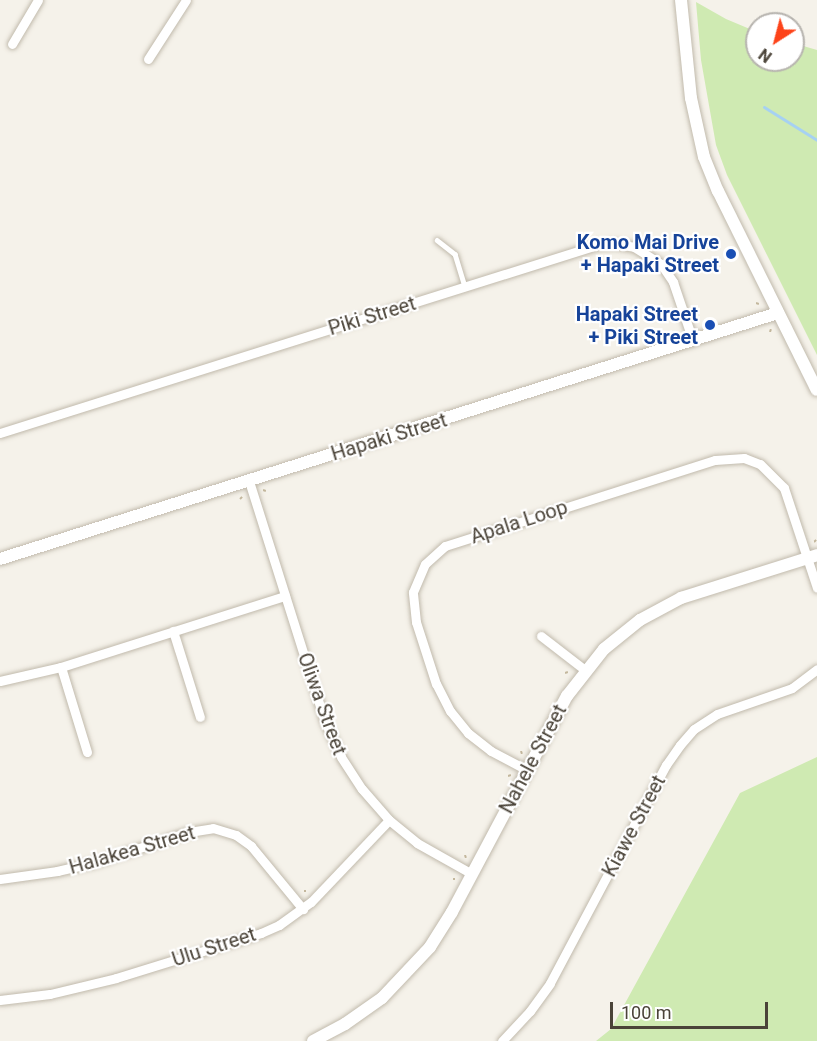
<!DOCTYPE html>
<html>
<head>
<meta charset="utf-8">
<style>
	body { margin:0 }
	#map { position:relative; width:817px; height:1041px; overflow:hidden; background:#f5f2ea; font-family:Roboto,sans-serif }
	div>[style] { position:absolute }
	.green>* { inset:0; background:#cfeab2 }
	.stream>* { height:3px; margin:-1.5px; padding:0 1.5px; transform-origin:1.5px; border-radius:1.5px; background:#a6d1f2 }
	.path>* { height:2px; margin-top:-1px; transform-origin:0; background:repeating-linear-gradient(90deg,#c3b79d 0 3px,transparent 0 6px) }
	.roads { filter:drop-shadow(0 0 2px #c1baac) drop-shadow(0 0 2px #c1baac) }
	.service>* { height:4.5px; margin:-2.25px; padding:0 2.25px; transform-origin:2.25px; border-radius:2.25px; background:#fff }
	.minor>* { height:9px; margin:-4.5px; padding:0 4.5px; transform-origin:4.5px; border-radius:4.5px; background:#fff }
	.tertiary>* { height:12px; margin:-6px; padding:0 6px; transform-origin:6px; border-radius:6px; background:#fff }
	.dots>* { width:16px; height:16px; translate:-50% -50%; box-sizing:border-box; border:3px solid #fff; border-radius:50% }
	span { translate:-50% -50%; white-space:nowrap; text-align:center; line-height:1.15; -webkit-text-stroke:4.5px #fff; paint-order:stroke }
	.transit-label { font-size:20px; color:#164399; font-weight:700 }
	.right { translate:-100% -50%; text-align:right }
	.street-label { font-size:20px; color:#4a4338 }
	.north { position:absolute; left:745px; top:12px; width:60px; height:60px; box-sizing:border-box; background:#fff; border:2px solid #b7b4af; border-radius:50%; rotate:216deg; font-size:16px; font-weight:700; line-height:24px; text-align:center; color:#4a4338 }
	.north::after { content:''; display:block; margin:auto; width:21px; height:27px; background:#fd4319; clip-path:polygon(50% 0,100% 100%,50% 72%,0 100%) }
	.scale { position:absolute; left:610px; top:1002px; width:158px; height:27px; box-sizing:border-box; border:3px solid #4a4338; border-top:0; padding-left:8px; font-size:18px; line-height:21px; white-space:nowrap; color:#4a4338; -webkit-text-stroke:4px #fff; paint-order:stroke }
</style>
</head>
<body>
<div id="map">
	<div class="green">
		<i style="clip-path:polygon(696px 2px,726px 19px,757px 32px,757px 60px,793px 60px,793px 43px,817px 50px,817px 355px,727px 175px,716px 145px,701px 60px)"></i>
		<i style="clip-path:polygon(817px 757px,817px 1041px,596px 1041px,611px 1029px,740px 793px)"></i>
	</div>
	<div class="stream">
		<i style="left:764px;top:107px;width:62px;rotate:31.9deg"></i>
	</div>
	<div class="path">
		<i style="left:756px;top:303px;width:3px;rotate:18deg"></i>
		<i style="left:770px;top:332px;width:3px;rotate:-72deg"></i>
		<i style="left:263px;top:490px;width:3px;rotate:18deg"></i>
		<i style="left:240px;top:499px;width:3px;rotate:-45deg"></i>
		<i style="left:814px;top:542px;width:3px;rotate:-45deg"></i>
		<i style="left:565px;top:673px;width:3px;rotate:-18deg"></i>
		<i style="left:521px;top:751px;width:3px;rotate:72deg"></i>
		<i style="left:508px;top:776px;width:3px;rotate:-18deg"></i>
		<i style="left:465px;top:855px;width:3px;rotate:72deg"></i>
		<i style="left:453px;top:879px;width:2px"></i>
		<i style="left:305px;top:892px;width:2px;rotate:-90deg"></i>
	</div>
	<div class="roads">
		<div class="service">
			<i style="left:437px;top:240px;width:23px;rotate:38deg"></i>
			<i style="left:455px;top:254px;width:34px;rotate:73deg"></i>
		</div>
		<div class="minor">
			<i style="left:12px;top:44px;width:51px;rotate:-59.4deg"></i>
			<i style="left:148px;top:59px;width:70px;rotate:-57.2deg"></i>
			<i style="left:0;top:433px;width:626px;rotate:-17.48deg"></i>
			<i style="left:597px;top:245px;width:19px;rotate:-3deg"></i>
			<i style="left:616px;top:244px;width:18px;rotate:9deg"></i>
			<i style="left:634px;top:247px;width:32px;rotate:32deg"></i>
			<i style="left:661px;top:264px;width:22px;rotate:56deg"></i>
			<i style="left:673px;top:282px;width:62px;rotate:71.3deg"></i>
			<i style="left:249px;top:481px;width:253px;rotate:72.5deg"></i>
			<i style="left:325px;top:722px;width:38px;rotate:65deg"></i>
			<i style="left:341px;top:757px;width:38px;rotate:57deg"></i>
			<i style="left:362px;top:789px;width:41px;rotate:48.9deg"></i>
			<i style="left:389px;top:820px;width:36px;rotate:39deg"></i>
			<i style="left:417px;top:843px;width:63px;rotate:29.4deg"></i>
			<i style="left:173px;top:631px;width:90px;rotate:72.6deg"></i>
			<i style="left:541px;top:636px;width:56px;rotate:37.7deg"></i>
			<i style="left:61px;top:667px;width:89px;rotate:73deg"></i>
			<i style="left:0;top:681px;width:63px;rotate:-12.9deg"></i>
			<i style="left:61px;top:667px;width:235px;rotate:-17.6deg"></i>
			<i style="left:527px;top:770px;width:41px;rotate:-152.2deg"></i>
			<i style="left:491px;top:751px;width:29px;rotate:-142deg"></i>
			<i style="left:468px;top:733px;width:28px;rotate:-129deg"></i>
			<i style="left:450px;top:711px;width:30px;rotate:-117deg"></i>
			<i style="left:436px;top:684px;width:65px;rotate:-107.9deg"></i>
			<i style="left:416px;top:622px;width:30px;rotate:-96deg"></i>
			<i style="left:413px;top:592px;width:30px;rotate:-67deg"></i>
			<i style="left:425px;top:564px;width:27px;rotate:-42deg"></i>
			<i style="left:445px;top:546px;width:283px;rotate:-17.7deg"></i>
			<i style="left:715px;top:460px;width:29px;rotate:-4deg"></i>
			<i style="left:744px;top:458px;width:17px;rotate:21deg"></i>
			<i style="left:760px;top:464px;width:34px;rotate:45deg"></i>
			<i style="left:784px;top:488px;width:105px;rotate:71.7deg"></i>
			<i style="left:0;top:879px;width:58px;rotate:-8deg"></i>
			<i style="left:57px;top:871px;width:40px;rotate:-13deg"></i>
			<i style="left:96px;top:862px;width:98px;rotate:-17.9deg"></i>
			<i style="left:189px;top:832px;width:24px;rotate:-9deg"></i>
			<i style="left:213px;top:828px;width:24px;rotate:17deg"></i>
			<i style="left:236px;top:835px;width:19px;rotate:36deg"></i>
			<i style="left:251px;top:846px;width:82px;rotate:50.5deg"></i>
			<i style="left:0;top:1000px;width:50px;rotate:-6.8deg"></i>
			<i style="left:50px;top:994px;width:68px;rotate:-13.6deg"></i>
			<i style="left:116px;top:978px;width:152px;rotate:-17.2deg"></i>
			<i style="left:261px;top:933px;width:20px;rotate:-24deg"></i>
			<i style="left:279px;top:925px;width:39px;rotate:-36deg"></i>
			<i style="left:311px;top:902px;width:113px;rotate:-46.4deg"></i>
			<i style="left:502px;top:1041px;width:41px;rotate:-47deg"></i>
			<i style="left:530px;top:1011px;width:34px;rotate:-54deg"></i>
			<i style="left:550px;top:983px;width:247px;rotate:-62deg"></i>
			<i style="left:666px;top:765px;width:24px;rotate:-55deg"></i>
			<i style="left:680px;top:745px;width:21px;rotate:-49deg"></i>
			<i style="left:694px;top:729px;width:27px;rotate:-33deg"></i>
			<i style="left:717px;top:714px;width:79px;rotate:-19.1deg"></i>
			<i style="left:792px;top:688px;width:31px;rotate:-37deg"></i>
		</div>
		<div class="tertiary">
			<i style="left:681px;top:0;width:99px;rotate:84.2deg"></i>
			<i style="left:691px;top:98px;width:60px;rotate:77.6deg"></i>
			<i style="left:704px;top:157px;width:37px;rotate:68deg"></i>
			<i style="left:718px;top:191px;width:222px;rotate:63.6deg"></i>
			<i style="left:0;top:559px;width:816px;rotate:-17.55deg"></i>
			<i style="left:313px;top:1041px;width:36px;rotate:-28deg"></i>
			<i style="left:345px;top:1024px;width:45px;rotate:-35.1deg"></i>
			<i style="left:382px;top:998px;width:70px;rotate:-46.7deg"></i>
			<i style="left:430px;top:947px;width:41px;rotate:-57.8deg"></i>
			<i style="left:452px;top:912px;width:245px;rotate:-62deg"></i>
			<i style="left:567px;top:696px;width:60px;rotate:-51.8deg"></i>
			<i style="left:604px;top:649px;width:46px;rotate:-38.9deg"></i>
			<i style="left:640px;top:620px;width:47px;rotate:-28.2deg"></i>
			<i style="left:681px;top:598px;width:143px;rotate:-17.5deg"></i>
		</div>
	</div>
	<div class="dots">
		<i style="left:731px;top:254px;background:#1a4fb4"></i>
		<i style="left:710px;top:325px;background:#1a4fb4"></i>
	</div>
	<div class="transit-label">
		<span class="right" style="left:719px;top:254px">Komo Mai Drive<br>+ Hapaki Street</span>
		<span class="right" style="left:698px;top:326px">Hapaki Street<br>+ Piki Street</span>
	</div>
	<div class="street-label">
		<span style="left:372px;top:316px;rotate:-17deg">Piki Street</span>
		<span style="left:389px;top:437px;rotate:-17deg">Hapaki Street</span>
		<span style="left:519px;top:522px;rotate:-18deg">Apala Loop</span>
		<span style="left:322px;top:704px;rotate:70deg">Oliwa Street</span>
		<span style="left:533px;top:759px;rotate:-62deg">Nahele Street</span>
		<span style="left:634px;top:826px;rotate:-62deg">Kiawe Street</span>
		<span style="left:132px;top:850px;rotate:-16deg">Halakea Street</span>
		<span style="left:214px;top:947px;rotate:-18deg">Ulu Street</span>
	</div>
	<div class="north">N</div>
	<div class="scale">100 m</div>
</div>
</body>
</html>
